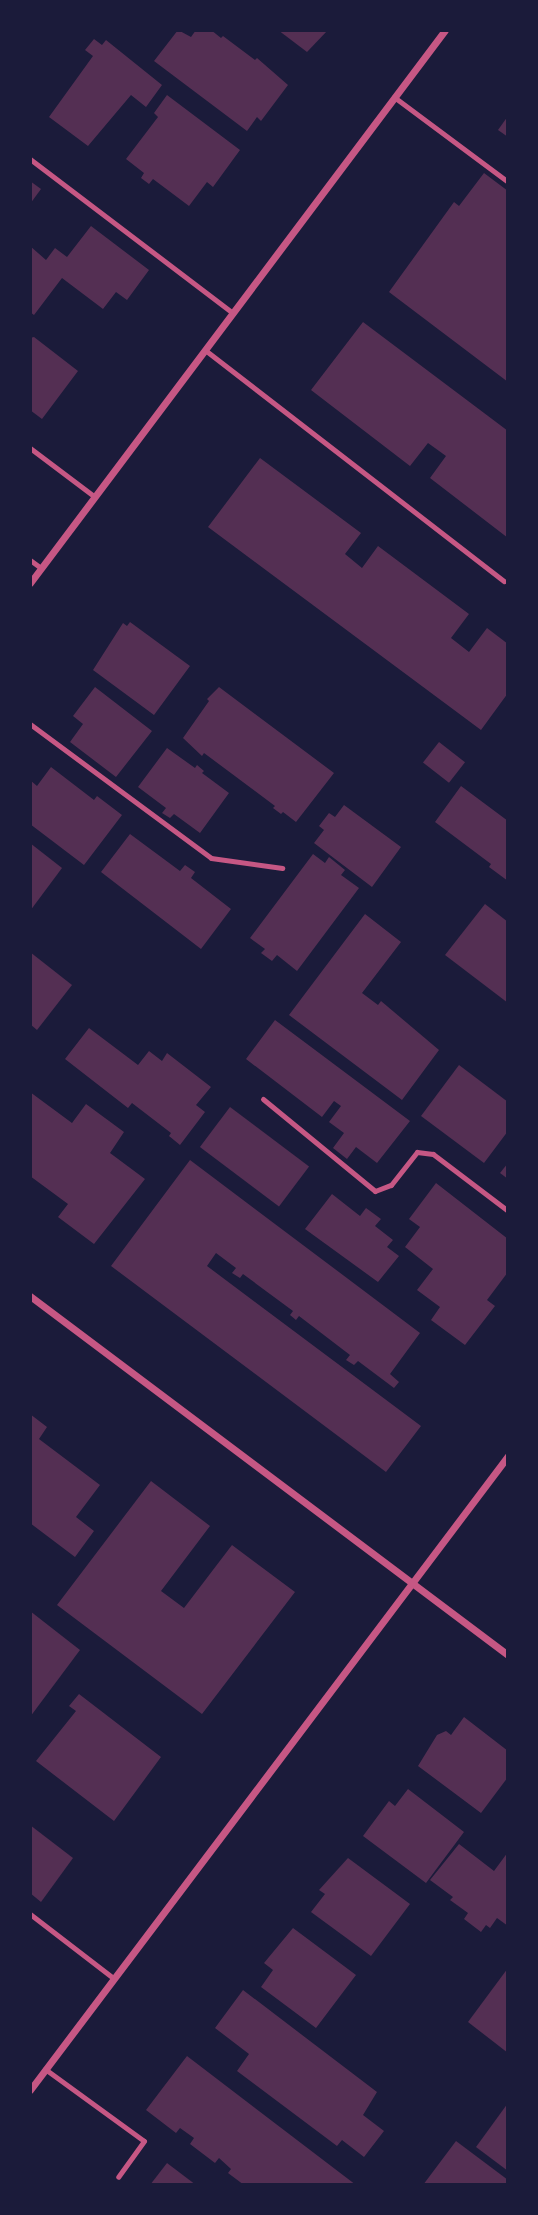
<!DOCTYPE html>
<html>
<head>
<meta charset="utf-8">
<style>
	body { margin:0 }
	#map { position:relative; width:538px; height:2215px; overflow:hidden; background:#1b1b3a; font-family:"DM Sans",sans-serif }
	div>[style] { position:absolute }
	.building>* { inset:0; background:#542f53; transform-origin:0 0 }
	.service>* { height:5px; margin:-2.5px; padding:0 2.5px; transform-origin:2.5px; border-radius:2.5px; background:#c65784 }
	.minor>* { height:7px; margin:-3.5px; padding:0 3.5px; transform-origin:3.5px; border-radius:3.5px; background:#c65784 }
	span { translate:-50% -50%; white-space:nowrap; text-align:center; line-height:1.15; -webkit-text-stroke:5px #1b1b3a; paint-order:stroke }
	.frame { position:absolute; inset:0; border:32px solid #1b1b3a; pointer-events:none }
</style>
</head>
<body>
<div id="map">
	<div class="building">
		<i style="clip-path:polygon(178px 30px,191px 37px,196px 30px,211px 30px,221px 38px,223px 36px,255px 60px,257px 58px,288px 85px,261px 121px,257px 117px,247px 131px,154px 61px)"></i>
		<i style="clip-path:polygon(278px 30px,328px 30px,307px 52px)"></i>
		<i style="clip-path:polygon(94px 39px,102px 45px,106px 40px,162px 85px,146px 107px,131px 95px,88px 146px,49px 117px,93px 56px,85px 50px)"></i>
		<i style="clip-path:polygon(167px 95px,240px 150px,213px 187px,207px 182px,189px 206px,153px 179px,149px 184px,141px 178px,144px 173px,126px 159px,158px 117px,154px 113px)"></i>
		<i style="clip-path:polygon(508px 116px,508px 137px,498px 130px)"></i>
		<i style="clip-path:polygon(484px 173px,508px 191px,508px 382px,389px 292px,454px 202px,459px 206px)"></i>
		<i style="clip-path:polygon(30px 181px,41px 189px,30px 204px)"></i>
		<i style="clip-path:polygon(91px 226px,149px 270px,127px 300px,116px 292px,103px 309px,62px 278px,34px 315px,30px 312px,30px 246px,46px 260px,55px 248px,67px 257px)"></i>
		<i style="clip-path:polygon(363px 322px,508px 431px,508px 538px,430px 478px,446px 456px,428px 443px,410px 466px,311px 390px)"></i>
		<i style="clip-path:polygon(34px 337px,78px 371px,42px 419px,30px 410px,30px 338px)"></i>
		<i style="clip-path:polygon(260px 458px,361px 533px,345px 554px,362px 568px,378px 546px,469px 614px,451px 638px,469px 652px,487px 628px,508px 644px,508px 693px,481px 730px,208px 527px)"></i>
		<i style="clip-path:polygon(130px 622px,190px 666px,154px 715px,93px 670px,123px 623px,127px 626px)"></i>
		<i style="clip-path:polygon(95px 687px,152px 731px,116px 777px,70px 742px,83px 724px,73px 716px)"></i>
		<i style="clip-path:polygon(219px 687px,334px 773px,296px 822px,283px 812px,281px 814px,273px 808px,275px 806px,204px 753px,202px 756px,183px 738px,209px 701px,207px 699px)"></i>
		<i style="left:439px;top:742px;width:33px;height:26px;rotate:38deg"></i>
		<i style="clip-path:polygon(167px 748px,195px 768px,197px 765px,204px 771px,202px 773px,229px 793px,200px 833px,174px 814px,170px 818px,162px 813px,166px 808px,138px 787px)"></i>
		<i style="clip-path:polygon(51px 767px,94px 800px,97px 796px,122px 815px,84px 865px,30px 824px,30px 780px,37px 786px)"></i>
		<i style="clip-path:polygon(461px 786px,508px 821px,508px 881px,489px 867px,491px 864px,435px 822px)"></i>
		<i style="clip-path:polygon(344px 805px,401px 847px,372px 887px,314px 843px,324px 830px,319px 826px,329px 813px,335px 817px)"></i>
		<i style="clip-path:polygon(130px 834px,180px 871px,185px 865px,195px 872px,191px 878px,231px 909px,201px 949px,101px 872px)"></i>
		<i style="clip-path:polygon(30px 843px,62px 868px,30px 911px)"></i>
		<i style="clip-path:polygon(313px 854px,325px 863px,329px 857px,345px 870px,341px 875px,359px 888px,297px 971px,277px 955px,272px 961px,261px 953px,265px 949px,250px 938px)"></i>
		<i style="clip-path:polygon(485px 904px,508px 922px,508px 1003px,445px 955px)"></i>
		<i style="clip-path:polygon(365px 914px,401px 942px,362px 993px,378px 1005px,381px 1001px,439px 1050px,402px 1100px,289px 1015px)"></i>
		<i style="clip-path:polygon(30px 952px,72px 985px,37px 1030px,30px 1024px)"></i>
		<i style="clip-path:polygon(275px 1020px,410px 1121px,377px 1163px,356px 1147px,347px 1159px,333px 1148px,344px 1133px,329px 1122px,341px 1106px,334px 1101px,322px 1117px,246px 1059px)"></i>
		<i style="clip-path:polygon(89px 1028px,138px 1065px,149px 1051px,162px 1061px,167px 1053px,211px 1087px,196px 1105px,205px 1112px,180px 1145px,169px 1136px,171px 1133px,132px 1103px,128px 1108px,65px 1059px)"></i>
		<i style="clip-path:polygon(459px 1065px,508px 1102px,508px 1131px,484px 1163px,421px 1116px)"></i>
		<i style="clip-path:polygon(30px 1092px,72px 1123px,86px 1104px,124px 1132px,110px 1153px,145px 1179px,94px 1244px,58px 1217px,68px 1204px,30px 1176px)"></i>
		<i style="left:230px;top:1107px;width:99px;height:50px;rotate:37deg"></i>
		<i style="clip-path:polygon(190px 1160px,420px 1333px,390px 1374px,399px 1382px,394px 1388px,358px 1361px,354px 1365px,346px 1360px,350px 1355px,299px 1316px,296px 1320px,290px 1315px,293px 1311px,243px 1274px,240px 1278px,232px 1273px,236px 1268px,216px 1253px,207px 1266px,421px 1426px,386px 1472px,111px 1266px)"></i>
		<i style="clip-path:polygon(508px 1163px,508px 1179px,500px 1173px)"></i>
		<i style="clip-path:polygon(436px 1183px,508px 1239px,508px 1272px,487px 1300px,495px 1306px,465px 1345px,431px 1320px,440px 1307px,417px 1290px,433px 1269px,405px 1247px,420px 1227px,409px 1219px)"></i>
		<i style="clip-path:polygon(332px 1194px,360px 1216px,366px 1208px,381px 1219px,375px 1226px,393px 1240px,387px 1247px,399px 1256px,378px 1282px,305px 1229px)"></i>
		<i style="clip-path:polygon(30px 1414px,47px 1427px,39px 1439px,100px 1485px,76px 1517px,94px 1531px,75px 1557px,30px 1523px)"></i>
		<i style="clip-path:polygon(151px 1481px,210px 1526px,161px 1591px,184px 1608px,232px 1545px,295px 1592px,202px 1714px,57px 1605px)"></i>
		<i style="clip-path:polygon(30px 1611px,80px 1650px,30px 1717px)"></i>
		<i style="clip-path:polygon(79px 1694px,161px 1757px,114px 1821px,36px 1761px,76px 1711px,69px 1706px)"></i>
		<i style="clip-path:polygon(464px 1717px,508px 1751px,508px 1777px,481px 1813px,418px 1766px,437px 1735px,446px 1731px,451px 1735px)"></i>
		<i style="clip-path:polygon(408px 1789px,464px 1832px,426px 1883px,363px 1836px,389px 1801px,395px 1806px)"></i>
		<i style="clip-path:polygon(30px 1825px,73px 1858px,41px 1902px,30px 1893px)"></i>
		<i style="clip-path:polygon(459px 1844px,494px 1871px,508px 1852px,508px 1926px,497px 1918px,490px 1928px,486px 1925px,481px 1932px,464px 1919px,468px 1913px,450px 1900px,453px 1897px,430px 1880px)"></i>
		<i style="clip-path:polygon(348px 1858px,410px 1904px,371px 1956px,311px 1912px,325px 1894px,319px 1890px)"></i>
		<i style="clip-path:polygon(293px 1928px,356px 1975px,316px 2028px,261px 1987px,273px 1970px,264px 1963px)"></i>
		<i style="clip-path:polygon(508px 1968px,508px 2053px,468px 2022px)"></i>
		<i style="clip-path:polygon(243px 1990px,377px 2092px,363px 2115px,384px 2131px,364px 2157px,342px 2140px,337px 2146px,237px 2071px,249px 2054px,215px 2028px)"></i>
		<i style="clip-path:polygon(187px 2056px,356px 2185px,244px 2185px,228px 2173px,231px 2169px,219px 2158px,215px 2163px,190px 2144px,194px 2138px,180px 2128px,176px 2133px,146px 2110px)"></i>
		<i style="clip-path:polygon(508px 2103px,508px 2171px,476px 2147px)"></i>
		<i style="clip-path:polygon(456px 2141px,508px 2180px,508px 2185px,423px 2185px)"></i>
		<i style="clip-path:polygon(167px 2163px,196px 2185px,150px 2185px)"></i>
	</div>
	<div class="service">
		<i style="left:394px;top:97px;width:142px;rotate:36.7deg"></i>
		<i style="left:30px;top:159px;width:255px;rotate:37.2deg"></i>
		<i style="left:205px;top:350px;width:378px;rotate:37.7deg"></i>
		<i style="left:30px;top:448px;width:81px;rotate:37deg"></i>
		<i style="left:30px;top:560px;width:14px;rotate:36deg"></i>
		<i style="left:30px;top:724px;width:225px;rotate:36.5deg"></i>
		<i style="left:211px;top:858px;width:72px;rotate:8deg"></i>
		<i style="left:263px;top:1099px;width:145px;rotate:39.4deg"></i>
		<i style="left:375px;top:1191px;width:17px;rotate:-21deg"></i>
		<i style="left:391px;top:1185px;width:42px;rotate:-51.8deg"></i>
		<i style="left:417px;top:1152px;width:16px;rotate:7deg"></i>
		<i style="left:433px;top:1154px;width:94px;rotate:37.2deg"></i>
		<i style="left:30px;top:1914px;width:105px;rotate:37.6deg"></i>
		<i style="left:45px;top:2069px;width:122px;rotate:36deg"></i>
		<i style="left:144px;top:2141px;width:44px;rotate:125.8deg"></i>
	</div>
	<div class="minor">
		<i style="left:30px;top:583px;width:691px;rotate:-53.11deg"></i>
		<i style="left:30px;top:1296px;width:598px;rotate:36.91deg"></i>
		<i style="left:30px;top:2090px;width:794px;rotate:-52.99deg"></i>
	</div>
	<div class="frame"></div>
</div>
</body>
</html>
